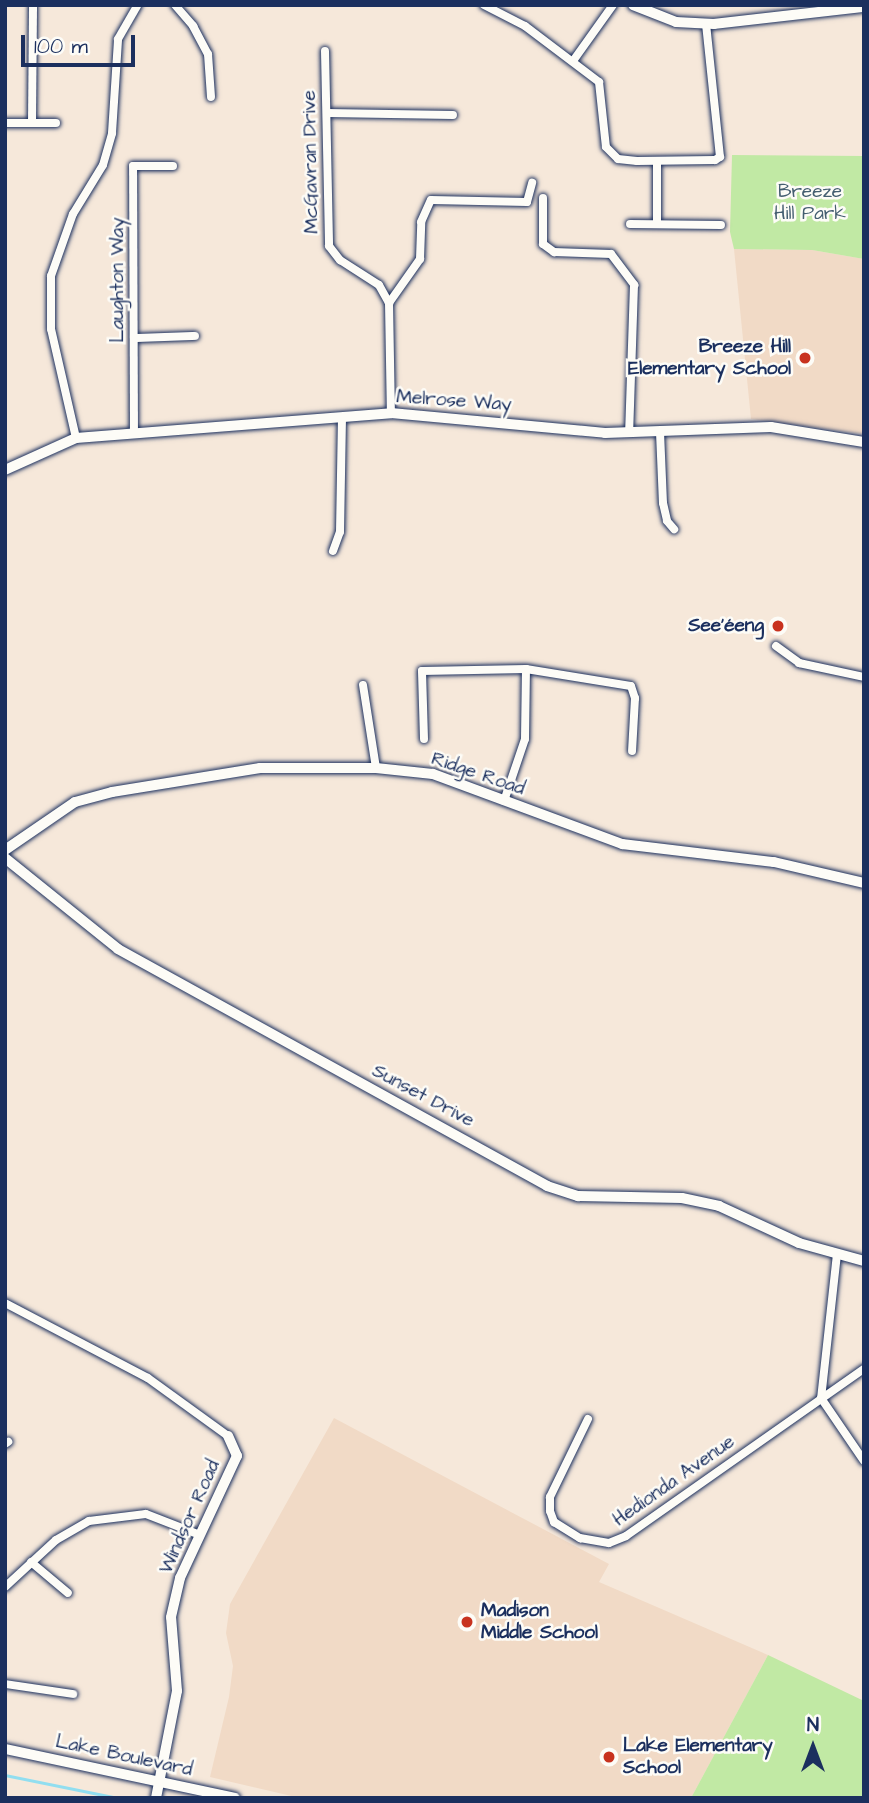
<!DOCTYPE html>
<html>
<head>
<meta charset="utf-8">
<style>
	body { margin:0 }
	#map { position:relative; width:869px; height:1803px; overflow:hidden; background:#f6e8da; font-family:"Architects Daughter",sans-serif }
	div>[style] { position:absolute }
	.built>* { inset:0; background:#f1dac6 }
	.green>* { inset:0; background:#c1e9a4 }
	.stream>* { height:2.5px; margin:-1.25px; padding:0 1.25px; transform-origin:1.25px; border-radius:1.25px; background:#91def0 }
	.roads { filter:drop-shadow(0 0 2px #1b2f5e) drop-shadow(0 0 2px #1b2f5e) }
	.minor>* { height:8px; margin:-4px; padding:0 4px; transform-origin:4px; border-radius:4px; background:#fdfcf7 }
	.tertiary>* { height:10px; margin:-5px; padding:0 5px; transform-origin:5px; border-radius:5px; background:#fdfcf7 }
	.secondary>* { height:10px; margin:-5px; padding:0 5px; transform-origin:5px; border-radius:5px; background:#fdfcf7 }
	.dots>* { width:19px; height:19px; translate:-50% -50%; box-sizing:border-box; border:4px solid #fdfcf7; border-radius:50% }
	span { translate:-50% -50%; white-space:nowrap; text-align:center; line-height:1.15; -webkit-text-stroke:5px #fdfcf7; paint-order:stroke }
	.street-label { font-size:19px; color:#1b2f5e }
	.park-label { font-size:19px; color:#445e70 }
	.poi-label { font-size:19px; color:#1b2f5e; font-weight:700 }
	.right { translate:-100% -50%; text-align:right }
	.left { translate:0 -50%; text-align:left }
	.frame { position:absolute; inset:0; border:7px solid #1b2f5e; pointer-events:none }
	.north { position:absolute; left:778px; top:1712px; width:70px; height:70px; -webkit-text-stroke:5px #fdfcf7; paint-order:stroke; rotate:0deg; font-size:19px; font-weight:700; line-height:28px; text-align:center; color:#1b2f5e }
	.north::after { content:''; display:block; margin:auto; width:24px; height:32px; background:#1b2f5e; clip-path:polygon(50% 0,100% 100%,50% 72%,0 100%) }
	.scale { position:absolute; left:21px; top:35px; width:114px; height:32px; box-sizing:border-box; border:4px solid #1b2f5e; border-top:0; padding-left:9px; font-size:21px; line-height:24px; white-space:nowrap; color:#1b2f5e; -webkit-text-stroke:5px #fdfcf7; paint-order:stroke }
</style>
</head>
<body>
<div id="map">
	<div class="built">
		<i style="clip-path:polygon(734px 249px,812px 250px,864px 259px,864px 434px,751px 419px)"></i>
		<i style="clip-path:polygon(334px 1418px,609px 1564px,599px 1582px,768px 1655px,691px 1798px,300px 1798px,210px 1777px,229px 1697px,233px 1666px,226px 1633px,230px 1604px)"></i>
	</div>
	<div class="green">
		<i style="clip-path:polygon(732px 155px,864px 156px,864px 259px,812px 250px,734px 249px,730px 232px)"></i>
		<i style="clip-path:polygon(768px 1655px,864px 1701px,864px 1798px,691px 1798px)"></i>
	</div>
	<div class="stream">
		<i style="left:5px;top:1775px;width:115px;rotate:11.5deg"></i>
	</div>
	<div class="roads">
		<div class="minor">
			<i style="left:175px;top:5px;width:28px;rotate:49deg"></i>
			<i style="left:193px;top:26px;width:32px;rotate:62deg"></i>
			<i style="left:208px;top:54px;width:43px;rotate:86deg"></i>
			<i style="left:484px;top:5px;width:46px;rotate:27.1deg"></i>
			<i style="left:525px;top:26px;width:93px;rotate:37.1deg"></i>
			<i style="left:599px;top:82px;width:65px;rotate:83.9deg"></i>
			<i style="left:606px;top:147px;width:17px;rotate:45deg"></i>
			<i style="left:618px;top:159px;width:19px;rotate:6deg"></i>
			<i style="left:637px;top:161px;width:78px;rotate:-0.7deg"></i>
			<i style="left:715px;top:160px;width:6px;rotate:-31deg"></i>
			<i style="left:720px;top:157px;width:134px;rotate:-96deg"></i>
			<i style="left:325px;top:51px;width:195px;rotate:88.8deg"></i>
			<i style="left:329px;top:246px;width:18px;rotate:52deg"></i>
			<i style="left:340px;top:260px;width:46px;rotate:32.7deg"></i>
			<i style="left:379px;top:285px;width:21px;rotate:61deg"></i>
			<i style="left:389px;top:303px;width:110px;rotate:89deg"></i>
			<i style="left:573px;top:61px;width:69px;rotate:-54.5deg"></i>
			<i style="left:327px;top:113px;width:126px;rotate:0.9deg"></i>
			<i style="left:5px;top:123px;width:51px"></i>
			<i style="left:32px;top:123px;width:118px;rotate:-89.5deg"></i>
			<i style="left:657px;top:161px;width:63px;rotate:90deg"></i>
			<i style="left:543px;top:198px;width:46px;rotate:90deg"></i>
			<i style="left:543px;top:244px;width:14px;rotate:36deg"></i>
			<i style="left:554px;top:252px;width:57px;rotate:2deg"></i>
			<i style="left:611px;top:254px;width:39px;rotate:53deg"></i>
			<i style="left:634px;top:285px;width:148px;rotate:91.9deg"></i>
			<i style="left:630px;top:224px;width:91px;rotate:0.6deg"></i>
			<i style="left:389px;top:303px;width:54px;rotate:-54.8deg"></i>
			<i style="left:420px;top:259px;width:37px;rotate:-88deg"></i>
			<i style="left:421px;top:222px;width:24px;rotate:-66deg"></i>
			<i style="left:431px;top:200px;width:96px;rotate:1.2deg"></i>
			<i style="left:527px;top:202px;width:20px;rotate:-75deg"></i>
			<i style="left:134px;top:338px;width:61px;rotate:-1.9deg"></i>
			<i style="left:660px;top:432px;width:71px;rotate:87.6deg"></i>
			<i style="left:663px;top:503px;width:18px;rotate:77deg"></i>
			<i style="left:667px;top:521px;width:11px;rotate:49deg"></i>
			<i style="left:134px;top:434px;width:268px;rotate:-90.2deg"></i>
			<i style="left:133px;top:166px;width:40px"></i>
			<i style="left:76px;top:438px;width:112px;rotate:-102.9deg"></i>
			<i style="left:51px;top:329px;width:53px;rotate:-90deg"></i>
			<i style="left:51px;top:276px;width:66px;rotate:-70.5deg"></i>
			<i style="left:73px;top:214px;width:57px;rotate:-58.5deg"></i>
			<i style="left:103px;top:165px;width:33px;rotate:-74deg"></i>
			<i style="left:112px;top:133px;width:94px;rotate:-86.3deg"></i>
			<i style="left:118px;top:39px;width:39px;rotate:-60deg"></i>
			<i style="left:333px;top:551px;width:20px;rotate:-70deg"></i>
			<i style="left:340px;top:532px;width:115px;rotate:-89deg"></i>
			<i style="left:776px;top:646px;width:29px;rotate:36deg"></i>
			<i style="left:799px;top:663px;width:66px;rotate:12.2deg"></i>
			<i style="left:363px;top:685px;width:84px;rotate:81.1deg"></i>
			<i style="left:424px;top:739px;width:68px;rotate:-91.7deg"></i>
			<i style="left:422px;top:671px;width:104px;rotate:-1.1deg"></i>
			<i style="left:526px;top:669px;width:106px;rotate:9.2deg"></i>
			<i style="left:631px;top:686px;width:13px;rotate:72deg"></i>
			<i style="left:635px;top:698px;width:53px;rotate:93.2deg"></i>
			<i style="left:504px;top:801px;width:65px;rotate:-71.3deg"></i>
			<i style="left:525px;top:739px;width:70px;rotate:-89.2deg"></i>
			<i style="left:837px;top:1254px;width:145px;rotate:96.3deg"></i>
			<i style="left:821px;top:1398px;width:76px;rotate:55.7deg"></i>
			<i style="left:5px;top:1303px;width:161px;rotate:27.7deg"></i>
			<i style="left:148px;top:1378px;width:99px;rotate:35.9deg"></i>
			<i style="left:588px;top:1419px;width:87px;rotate:116deg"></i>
			<i style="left:550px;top:1497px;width:14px;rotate:90deg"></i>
			<i style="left:550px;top:1511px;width:12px;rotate:70deg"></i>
			<i style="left:554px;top:1522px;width:31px;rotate:32deg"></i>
			<i style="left:580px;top:1538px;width:29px;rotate:10deg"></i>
			<i style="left:609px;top:1543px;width:18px;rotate:-22deg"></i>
			<i style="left:626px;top:1536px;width:291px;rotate:-35.1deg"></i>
			<i style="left:5px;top:1444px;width:4px;rotate:-34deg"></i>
			<i style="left:31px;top:1562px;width:48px;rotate:40deg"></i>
			<i style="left:5px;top:1587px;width:69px;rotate:-42.7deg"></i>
			<i style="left:56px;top:1540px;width:38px;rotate:-30deg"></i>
			<i style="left:89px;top:1521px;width:57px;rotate:-7deg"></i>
			<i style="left:146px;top:1514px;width:58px;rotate:21.3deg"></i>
			<i style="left:5px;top:1684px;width:69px;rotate:8.4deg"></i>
		</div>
		<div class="tertiary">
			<i style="left:633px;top:5px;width:46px;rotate:21.6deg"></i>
			<i style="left:676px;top:22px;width:38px;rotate:3deg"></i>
			<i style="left:714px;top:24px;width:151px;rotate:-6.5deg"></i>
			<i style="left:5px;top:470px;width:78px;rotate:-24.3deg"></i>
			<i style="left:76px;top:438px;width:316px;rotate:-4.5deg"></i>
			<i style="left:391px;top:413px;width:215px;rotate:5.3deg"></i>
			<i style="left:605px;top:433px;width:166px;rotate:-2.1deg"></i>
			<i style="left:771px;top:427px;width:94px;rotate:9.2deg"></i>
			<i style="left:5px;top:850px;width:85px;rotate:-34.4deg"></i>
			<i style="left:75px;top:802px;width:38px;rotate:-15deg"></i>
			<i style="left:112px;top:792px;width:150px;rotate:-9.2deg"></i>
			<i style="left:260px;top:768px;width:116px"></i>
			<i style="left:376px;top:768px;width:57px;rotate:6deg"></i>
			<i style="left:433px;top:774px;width:202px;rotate:20.3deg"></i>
			<i style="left:622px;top:844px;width:153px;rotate:6.8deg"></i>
			<i style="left:774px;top:862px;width:92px;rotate:13.1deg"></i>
			<i style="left:156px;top:1798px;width:109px;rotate:-78.9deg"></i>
			<i style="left:177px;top:1691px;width:74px;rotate:-94.6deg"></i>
			<i style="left:171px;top:1617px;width:40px;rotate:-77deg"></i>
			<i style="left:180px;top:1578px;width:135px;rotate:-65deg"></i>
			<i style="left:237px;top:1456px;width:22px;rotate:-114deg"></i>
		</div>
		<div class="secondary">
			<i style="left:5px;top:858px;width:145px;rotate:38.8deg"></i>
			<i style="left:118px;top:949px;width:490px;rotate:28.9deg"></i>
			<i style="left:547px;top:1186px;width:33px;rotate:18deg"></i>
			<i style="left:578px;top:1196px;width:104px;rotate:1.1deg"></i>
			<i style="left:682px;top:1198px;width:38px;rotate:12deg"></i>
			<i style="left:719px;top:1206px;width:88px;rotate:24.8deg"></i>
			<i style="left:799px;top:1243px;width:67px;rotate:15.5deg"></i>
			<i style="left:5px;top:1749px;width:235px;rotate:12deg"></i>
		</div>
	</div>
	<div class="dots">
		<i style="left:805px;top:358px;background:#c8321e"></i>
		<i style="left:778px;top:626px;background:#c8321e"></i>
		<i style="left:467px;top:1622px;background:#c8321e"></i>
		<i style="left:609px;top:1757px;background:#c8321e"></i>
	</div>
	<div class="street-label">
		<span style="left:311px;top:162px;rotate:-91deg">McGavran Drive</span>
		<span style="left:118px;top:280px;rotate:-90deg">Laughton Way</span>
		<span style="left:454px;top:401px;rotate:4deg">Melrose Way</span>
		<span style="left:478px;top:774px;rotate:19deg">Ridge Road</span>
		<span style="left:423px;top:1096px;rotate:28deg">Sunset Drive</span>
		<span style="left:674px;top:1481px;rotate:-35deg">Hedionda Avenue</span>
		<span style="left:190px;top:1517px;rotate:-66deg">Windsor Road</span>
		<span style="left:124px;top:1756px;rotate:12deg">Lake Boulevard</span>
	</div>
	<div class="park-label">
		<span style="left:810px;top:203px">Breeze<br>Hill Park</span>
	</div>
	<div class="poi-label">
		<span class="right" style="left:791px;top:358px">Breeze Hill<br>Elementary School</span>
		<span class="right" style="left:764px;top:626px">See'éeng</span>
		<span class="left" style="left:481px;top:1622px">Madison<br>Middle School</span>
		<span class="left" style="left:623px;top:1757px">Lake Elementary<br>School</span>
	</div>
	<div class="frame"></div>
	<div class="north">N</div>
	<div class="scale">100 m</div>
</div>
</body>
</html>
